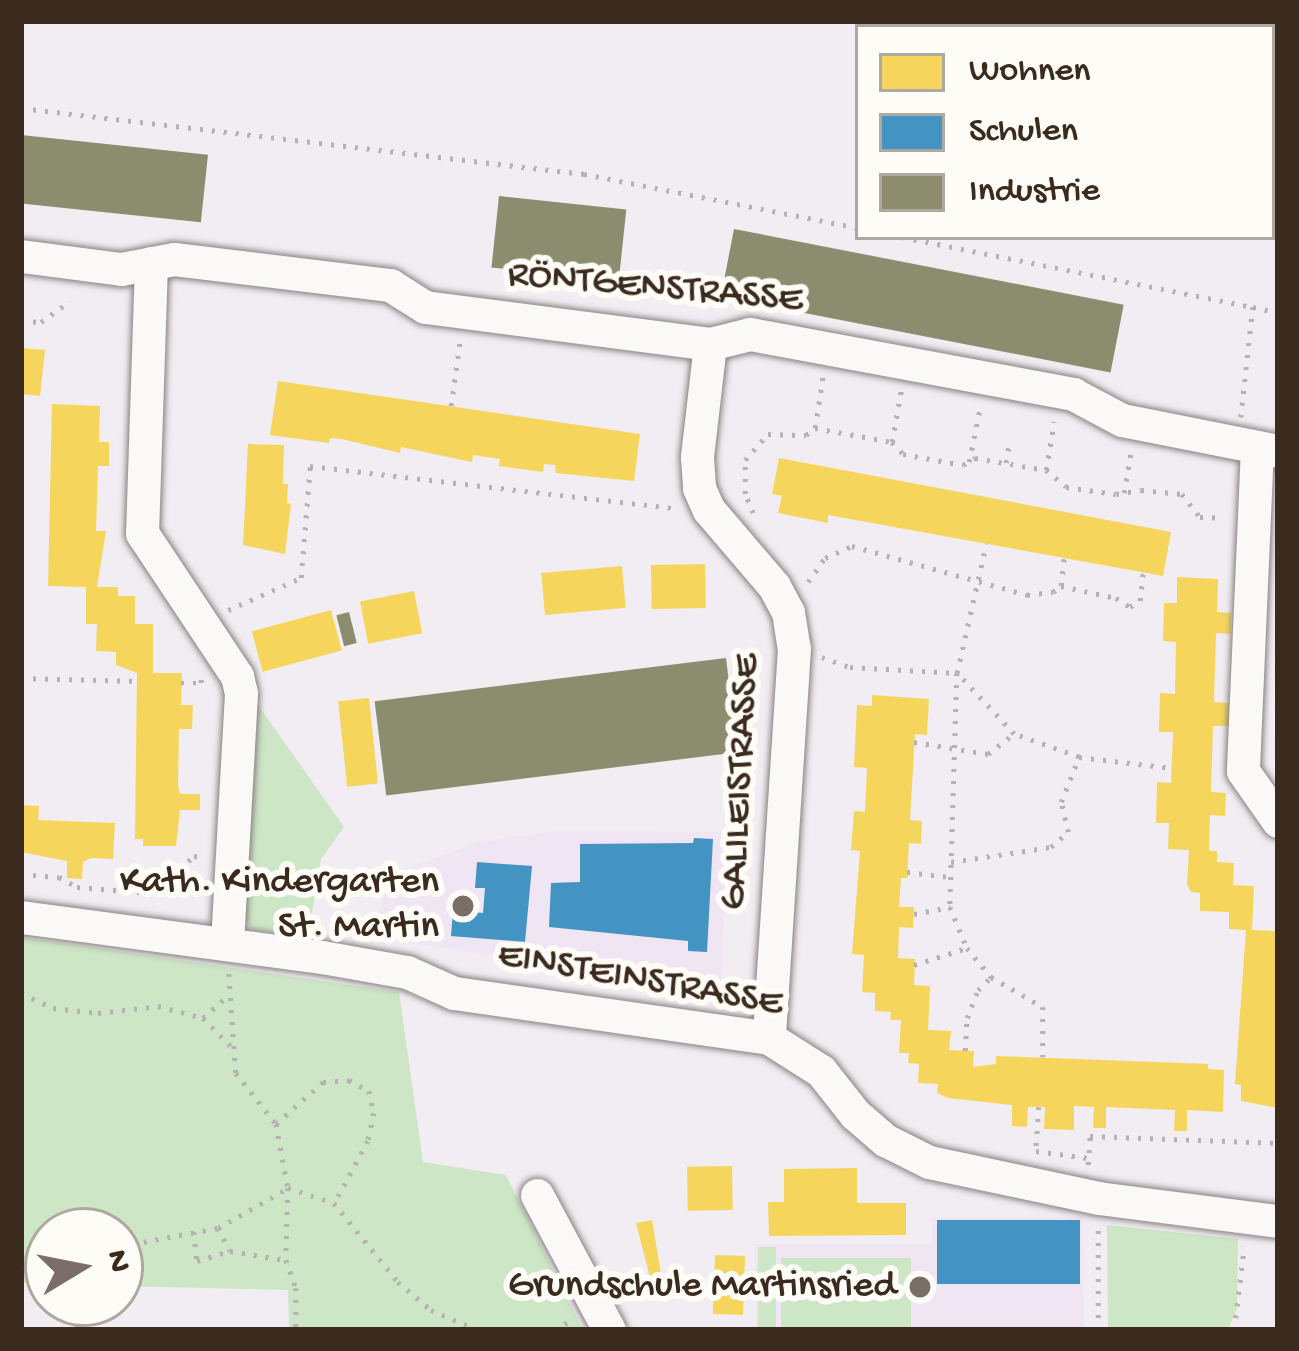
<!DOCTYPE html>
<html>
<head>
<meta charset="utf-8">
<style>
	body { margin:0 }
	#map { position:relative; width:1299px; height:1351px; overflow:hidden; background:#f2edf2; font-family:"Gochi Hand",sans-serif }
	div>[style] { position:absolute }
	.built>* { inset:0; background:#efe5f3 }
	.green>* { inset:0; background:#cde6c6; transform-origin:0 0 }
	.homes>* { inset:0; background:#f6d55c; transform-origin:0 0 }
	.schools>* { inset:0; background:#4393c3; transform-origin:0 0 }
	.industry>* { inset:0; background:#8c8c6e; transform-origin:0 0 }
	.path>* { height:4.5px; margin-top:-2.25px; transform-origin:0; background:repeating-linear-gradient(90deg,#b5b2b1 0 3px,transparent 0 12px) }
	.roads { filter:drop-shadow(0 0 3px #888382) drop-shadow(0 0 3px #888382) }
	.minor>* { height:33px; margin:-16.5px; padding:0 16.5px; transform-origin:16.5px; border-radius:16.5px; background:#faf9f8 }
	.dots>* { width:33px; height:33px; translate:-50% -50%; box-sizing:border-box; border:6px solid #fdfcf7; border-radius:50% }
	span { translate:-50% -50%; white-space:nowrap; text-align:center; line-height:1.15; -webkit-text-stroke:12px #fdfcf7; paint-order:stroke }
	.street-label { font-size:39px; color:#3b2a1e }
	.poi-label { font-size:39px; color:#3b2a1e }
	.right { translate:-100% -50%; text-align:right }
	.frame { position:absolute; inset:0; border:24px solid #3b2a1e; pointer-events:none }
	.legend { position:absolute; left:855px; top:24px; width:420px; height:216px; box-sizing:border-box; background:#fdfcf7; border:3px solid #afa8a0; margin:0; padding:15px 21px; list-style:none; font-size:36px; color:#3b2a1e }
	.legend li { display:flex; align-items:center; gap:24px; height:60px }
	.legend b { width:60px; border:3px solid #afa8a0 }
	.north { position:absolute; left:24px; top:1207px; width:120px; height:120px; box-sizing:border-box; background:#fdfcf7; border:3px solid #afa8a0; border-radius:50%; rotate:80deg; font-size:33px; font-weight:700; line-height:48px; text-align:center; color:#3b2a1e }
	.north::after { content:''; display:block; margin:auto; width:42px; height:54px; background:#7b6e68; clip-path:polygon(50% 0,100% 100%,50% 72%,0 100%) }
</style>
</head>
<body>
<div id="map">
	<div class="built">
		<i style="clip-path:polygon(552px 831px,728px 832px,721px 990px,371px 937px,389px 875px,476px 843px)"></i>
		<i style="clip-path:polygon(1083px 1217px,1084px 1330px,756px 1330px,755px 1244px,932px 1244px,932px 1218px)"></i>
	</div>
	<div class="green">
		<i style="clip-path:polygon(256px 702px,344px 827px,321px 859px,310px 924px,294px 934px,253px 930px,241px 915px)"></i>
		<i style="clip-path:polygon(21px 937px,399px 992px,423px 1162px,506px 1175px,583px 1330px,289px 1330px,288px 1290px,120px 1286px,120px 1231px,48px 1231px,48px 1284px,21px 1283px)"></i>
		<i style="clip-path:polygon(1107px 1225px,1238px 1239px,1237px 1308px,1228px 1330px,1108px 1330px)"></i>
		<i style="left:758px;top:1247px;width:18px;height:83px"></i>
		<i style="left:781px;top:1258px;width:130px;height:72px"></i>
	</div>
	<div class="homes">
		<i style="clip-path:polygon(21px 348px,45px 350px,40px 396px,21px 394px)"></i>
		<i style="clip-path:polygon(278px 381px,640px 434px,634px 481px,556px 473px,555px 465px,544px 464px,543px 472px,499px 466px,500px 459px,473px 455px,472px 462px,401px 447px,400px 453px,342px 439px,330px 438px,329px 443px,270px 435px)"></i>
		<i style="clip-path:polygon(52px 404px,100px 406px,99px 442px,109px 442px,109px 466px,98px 466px,96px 531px,106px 531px,97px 587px,118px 587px,118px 596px,135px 596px,135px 624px,153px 624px,153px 673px,182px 673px,181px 705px,193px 705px,192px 729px,179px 729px,178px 786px,180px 794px,200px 794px,200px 810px,180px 810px,176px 846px,143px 846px,143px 839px,135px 839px,137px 673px,116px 665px,116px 652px,96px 651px,97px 624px,86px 624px,86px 587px,48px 586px)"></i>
		<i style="clip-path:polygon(248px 444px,284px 445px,283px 484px,288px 484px,287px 503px,291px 504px,285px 554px,243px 545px)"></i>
		<i style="clip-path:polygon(779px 458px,1171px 532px,1163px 576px,828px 515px,828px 523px,778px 513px,782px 496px,772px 494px)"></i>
		<i style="left:705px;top:564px;width:44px;height:54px;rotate:89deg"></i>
		<i style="left:622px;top:566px;width:42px;height:81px;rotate:85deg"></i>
		<i style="clip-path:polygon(1177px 577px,1218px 579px,1217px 612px,1231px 613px,1231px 634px,1216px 633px,1214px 702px,1229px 703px,1229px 726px,1213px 726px,1211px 792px,1226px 793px,1225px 816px,1210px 815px,1209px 851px,1217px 851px,1217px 862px,1234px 863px,1233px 885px,1254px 886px,1252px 930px,1278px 931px,1278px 1108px,1241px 1101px,1241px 1085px,1235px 1084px,1246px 930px,1229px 929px,1229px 912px,1200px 911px,1200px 893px,1191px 892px,1187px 884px,1189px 850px,1168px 849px,1169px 823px,1156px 823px,1157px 782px,1171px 783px,1173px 732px,1159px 732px,1160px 693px,1175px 694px,1176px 642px,1163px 641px,1164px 603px,1177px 603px)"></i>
		<i style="left:414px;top:591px;width:43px;height:55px;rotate:79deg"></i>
		<i style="left:331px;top:610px;width:42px;height:82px;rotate:75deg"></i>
		<i style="clip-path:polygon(872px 695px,929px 699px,927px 735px,915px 734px,910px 820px,922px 821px,921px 844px,909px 843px,907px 878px,901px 878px,899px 907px,914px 907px,913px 928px,899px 927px,898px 958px,915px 959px,914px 985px,930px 986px,928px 1030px,951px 1031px,949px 1050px,974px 1051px,973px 1067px,996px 1064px,996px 1056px,1208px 1064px,1208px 1069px,1224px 1070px,1223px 1112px,1187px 1110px,1187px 1131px,1174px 1131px,1175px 1110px,1106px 1107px,1106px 1128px,1093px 1128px,1094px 1107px,1074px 1106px,1074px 1130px,1044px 1129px,1045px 1107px,1028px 1107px,1027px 1127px,1012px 1126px,1012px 1105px,948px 1098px,937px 1093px,938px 1084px,918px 1083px,919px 1064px,908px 1063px,909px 1053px,899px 1053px,901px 1020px,890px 1020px,891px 1012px,875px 1011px,875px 993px,862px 992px,864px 955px,852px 954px,860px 851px,851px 850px,854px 811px,865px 812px,867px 768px,854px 767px,857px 705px,872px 706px)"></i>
		<i style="left:369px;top:698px;width:86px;height:31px;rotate:84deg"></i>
		<i style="clip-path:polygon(21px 805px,39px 806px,38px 820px,115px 823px,113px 859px,91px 858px,83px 862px,82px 879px,67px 878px,67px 861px,21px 852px)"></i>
		<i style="left:732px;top:1166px;width:44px;height:45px;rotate:89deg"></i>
		<i style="clip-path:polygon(857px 1168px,857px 1203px,906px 1203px,906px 1235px,769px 1236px,768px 1202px,784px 1202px,784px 1169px)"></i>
		<i style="clip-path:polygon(652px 1220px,661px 1274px,650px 1277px,636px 1223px)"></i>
		<i style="left:715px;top:1255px;width:30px;height:59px;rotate:2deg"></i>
	</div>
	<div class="schools">
		<i style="clip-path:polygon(694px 838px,713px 839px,707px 952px,688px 951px,688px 941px,549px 927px,551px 883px,580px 882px,580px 844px,693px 843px)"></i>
		<i style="clip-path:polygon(477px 862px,532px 866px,525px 942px,451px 936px,453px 910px,483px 913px,485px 888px,475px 888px)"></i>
		<i style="left:937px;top:1220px;width:143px;height:64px"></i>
	</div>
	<div class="industry">
		<i style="left:21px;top:135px;width:188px;height:68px;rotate:6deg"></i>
		<i style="left:499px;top:196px;width:128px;height:72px;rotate:6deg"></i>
		<i style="left:734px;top:229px;width:397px;height:69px;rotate:11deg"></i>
		<i style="left:349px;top:612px;width:32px;height:13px;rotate:76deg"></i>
		<i style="left:726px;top:658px;width:95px;height:354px;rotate:83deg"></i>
	</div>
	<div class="path">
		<i style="left:1268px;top:21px;width:6px;rotate:90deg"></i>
		<i style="left:1272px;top:40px;width:8px;rotate:40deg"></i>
		<i style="left:21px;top:108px;width:567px;rotate:6.69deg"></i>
		<i style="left:584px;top:174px;width:279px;rotate:11.1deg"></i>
		<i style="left:902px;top:237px;width:358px;rotate:11.3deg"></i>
		<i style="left:1253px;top:307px;width:111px;rotate:96.2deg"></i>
		<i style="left:1253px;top:307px;width:26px;rotate:13deg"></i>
		<i style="left:21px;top:321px;width:20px;rotate:3deg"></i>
		<i style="left:41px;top:322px;width:36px;rotate:-36deg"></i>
		<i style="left:451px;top:406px;width:67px;rotate:-82.2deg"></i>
		<i style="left:815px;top:428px;width:53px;rotate:-81.3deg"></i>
		<i style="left:892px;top:442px;width:52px;rotate:-80deg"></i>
		<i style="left:969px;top:462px;width:55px;rotate:-78.5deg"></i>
		<i style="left:1006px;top:463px;width:19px;rotate:-81deg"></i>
		<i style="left:1046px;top:470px;width:49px;rotate:-80.5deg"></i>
		<i style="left:1124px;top:493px;width:43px;rotate:-80.5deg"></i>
		<i style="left:753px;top:513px;width:21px;rotate:-113deg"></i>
		<i style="left:745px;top:494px;width:34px;rotate:-90deg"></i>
		<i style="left:745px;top:460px;width:35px;rotate:-49deg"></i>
		<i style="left:768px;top:434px;width:38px;rotate:2deg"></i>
		<i style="left:806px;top:435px;width:11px;rotate:-38deg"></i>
		<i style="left:815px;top:428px;width:78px;rotate:10.3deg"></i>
		<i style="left:892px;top:442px;width:16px;rotate:47deg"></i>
		<i style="left:903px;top:454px;width:61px;rotate:10.4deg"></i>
		<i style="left:963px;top:465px;width:14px;rotate:-30deg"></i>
		<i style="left:975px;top:458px;width:72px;rotate:9.6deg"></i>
		<i style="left:1046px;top:470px;width:26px;rotate:40deg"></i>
		<i style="left:1066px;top:487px;width:50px;rotate:8deg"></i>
		<i style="left:1116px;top:494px;width:25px;rotate:-9deg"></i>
		<i style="left:1141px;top:490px;width:41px;rotate:5.6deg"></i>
		<i style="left:1182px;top:494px;width:29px;rotate:52deg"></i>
		<i style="left:1200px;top:517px;width:24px;rotate:2deg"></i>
		<i style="left:808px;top:582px;width:29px;rotate:-55deg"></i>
		<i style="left:825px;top:558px;width:30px;rotate:-24deg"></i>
		<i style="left:852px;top:546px;width:182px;rotate:15.6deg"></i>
		<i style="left:1027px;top:595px;width:26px;rotate:-7deg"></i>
		<i style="left:1053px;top:592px;width:10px;rotate:-37deg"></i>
		<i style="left:1061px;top:586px;width:28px;rotate:-84deg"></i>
		<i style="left:1061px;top:586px;width:56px;rotate:12.3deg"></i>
		<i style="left:1116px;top:598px;width:17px;rotate:33deg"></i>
		<i style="left:1130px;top:607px;width:12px;rotate:-31deg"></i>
		<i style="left:1140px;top:601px;width:28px;rotate:-84deg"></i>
		<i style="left:228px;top:610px;width:80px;rotate:-23.7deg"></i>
		<i style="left:301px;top:578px;width:112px;rotate:-85.4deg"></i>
		<i style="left:310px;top:466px;width:371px;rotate:6.6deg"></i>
		<i style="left:822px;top:657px;width:30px;rotate:20deg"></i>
		<i style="left:850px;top:667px;width:107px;rotate:3.2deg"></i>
		<i style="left:957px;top:673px;width:234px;rotate:91.7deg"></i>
		<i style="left:950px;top:907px;width:44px;rotate:67.5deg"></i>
		<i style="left:967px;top:948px;width:38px;rotate:50deg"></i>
		<i style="left:991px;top:977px;width:60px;rotate:30deg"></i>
		<i style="left:1043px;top:1007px;width:50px;rotate:90deg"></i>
		<i style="left:21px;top:678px;width:116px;rotate:1.5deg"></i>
		<i style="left:181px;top:683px;width:20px"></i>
		<i style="left:201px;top:683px;width:8px;rotate:-90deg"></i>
		<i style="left:914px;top:742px;width:75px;rotate:9.2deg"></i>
		<i style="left:988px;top:754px;width:33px;rotate:-38deg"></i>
		<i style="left:1079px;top:757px;width:93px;rotate:6.8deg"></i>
		<i style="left:951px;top:862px;width:101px;rotate:-8.5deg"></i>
		<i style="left:1051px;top:847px;width:23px;rotate:-41deg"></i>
		<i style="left:1068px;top:832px;width:31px;rotate:-103deg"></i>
		<i style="left:1061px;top:802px;width:48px;rotate:-68.2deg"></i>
		<i style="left:1079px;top:757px;width:69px;rotate:-160.5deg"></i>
		<i style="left:1014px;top:734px;width:83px;rotate:-133.1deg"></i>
		<i style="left:957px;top:673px;width:132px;rotate:-77.3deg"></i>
		<i style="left:907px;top:872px;width:43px;rotate:6.6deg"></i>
		<i style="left:21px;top:874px;width:38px;rotate:5deg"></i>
		<i style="left:59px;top:877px;width:21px;rotate:29deg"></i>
		<i style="left:77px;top:887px;width:75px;rotate:4.6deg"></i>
		<i style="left:152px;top:893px;width:56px;rotate:-41.4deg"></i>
		<i style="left:194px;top:856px;width:8px;rotate:7deg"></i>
		<i style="left:914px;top:914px;width:37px;rotate:-11deg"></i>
		<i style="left:914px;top:965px;width:56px;rotate:-17.8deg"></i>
		<i style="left:229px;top:974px;width:99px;rotate:86deg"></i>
		<i style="left:236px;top:1073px;width:65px;rotate:51.9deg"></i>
		<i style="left:276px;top:1124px;width:65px;rotate:79.4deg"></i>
		<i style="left:288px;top:1188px;width:72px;rotate:91.6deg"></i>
		<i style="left:286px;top:1260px;width:30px;rotate:70deg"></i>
		<i style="left:296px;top:1288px;width:42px;rotate:90deg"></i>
		<i style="left:21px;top:993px;width:35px;rotate:25deg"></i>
		<i style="left:53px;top:1008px;width:45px;rotate:6.3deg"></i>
		<i style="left:98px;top:1013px;width:60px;rotate:-6.7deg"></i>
		<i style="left:158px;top:1006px;width:47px;rotate:14.9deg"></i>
		<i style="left:203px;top:1018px;width:41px;rotate:45deg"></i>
		<i style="left:203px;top:1018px;width:36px;rotate:-42deg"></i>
		<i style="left:965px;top:1051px;width:33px;rotate:-87deg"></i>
		<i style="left:967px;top:1018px;width:30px;rotate:-69deg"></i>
		<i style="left:978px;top:990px;width:18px;rotate:-45deg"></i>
		<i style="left:1039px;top:1107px;width:44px;rotate:93.9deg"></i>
		<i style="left:1036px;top:1151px;width:52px;rotate:7.7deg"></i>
		<i style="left:276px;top:1124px;width:63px;rotate:-41.8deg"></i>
		<i style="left:323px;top:1082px;width:26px;rotate:-4deg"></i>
		<i style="left:349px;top:1080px;width:23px;rotate:29deg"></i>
		<i style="left:369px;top:1091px;width:23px;rotate:77deg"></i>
		<i style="left:374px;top:1113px;width:29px;rotate:102deg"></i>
		<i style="left:368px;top:1141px;width:70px;rotate:118deg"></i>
		<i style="left:1088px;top:1165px;width:29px;rotate:-86deg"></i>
		<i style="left:1090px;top:1136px;width:188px;rotate:2.1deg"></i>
		<i style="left:218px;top:1228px;width:26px;rotate:62deg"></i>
		<i style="left:230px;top:1251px;width:57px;rotate:9.1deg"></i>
		<i style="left:194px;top:1232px;width:29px;rotate:84deg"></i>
		<i style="left:197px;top:1261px;width:34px;rotate:-17deg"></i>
		<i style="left:120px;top:1246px;width:100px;rotate:-10.4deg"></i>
		<i style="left:218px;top:1228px;width:81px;rotate:-29.7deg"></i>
		<i style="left:288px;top:1188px;width:48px;rotate:18.1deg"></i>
		<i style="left:334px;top:1203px;width:102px;rotate:51deg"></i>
		<i style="left:398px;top:1282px;width:43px;rotate:40.3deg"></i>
		<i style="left:431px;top:1310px;width:51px;rotate:23.1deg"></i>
		<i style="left:21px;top:1253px;width:27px;rotate:-2deg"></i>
		<i style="left:554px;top:1330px;width:18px;rotate:-29deg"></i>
		<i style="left:1098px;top:1330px;width:103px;rotate:-90deg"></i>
		<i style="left:1234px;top:1330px;width:84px;rotate:-83.1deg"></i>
	</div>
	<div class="roads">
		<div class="minor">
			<i style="left:21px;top:256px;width:101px;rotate:7.4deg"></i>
			<i style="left:121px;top:269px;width:54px;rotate:-10.7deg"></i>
			<i style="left:174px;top:259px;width:218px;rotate:6.9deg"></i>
			<i style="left:390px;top:285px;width:41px;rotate:32.2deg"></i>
			<i style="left:425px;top:307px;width:287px;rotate:7.4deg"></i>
			<i style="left:710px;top:344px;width:41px;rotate:-14deg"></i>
			<i style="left:750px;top:334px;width:329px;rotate:10.5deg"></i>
			<i style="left:1073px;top:394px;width:55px;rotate:28deg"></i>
			<i style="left:1122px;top:420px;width:159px;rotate:11.2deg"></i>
			<i style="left:151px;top:263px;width:270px;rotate:91.9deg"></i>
			<i style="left:142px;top:533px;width:172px;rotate:56.4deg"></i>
			<i style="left:237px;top:676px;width:17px;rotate:77deg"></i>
			<i style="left:241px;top:693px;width:251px;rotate:93.2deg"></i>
			<i style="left:710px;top:344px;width:114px;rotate:96.6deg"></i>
			<i style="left:697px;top:457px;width:31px;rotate:86deg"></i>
			<i style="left:699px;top:488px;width:24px;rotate:66deg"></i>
			<i style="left:709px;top:510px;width:100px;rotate:49.5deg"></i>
			<i style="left:774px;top:586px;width:30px;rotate:62deg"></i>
			<i style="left:788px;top:612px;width:36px;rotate:81deg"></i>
			<i style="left:794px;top:648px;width:391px;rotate:93.7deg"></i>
			<i style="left:1257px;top:447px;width:324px;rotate:92.5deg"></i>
			<i style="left:1243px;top:771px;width:61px;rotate:55deg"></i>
			<i style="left:21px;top:917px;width:304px;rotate:7.6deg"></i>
			<i style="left:322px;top:957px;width:86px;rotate:10deg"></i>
			<i style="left:407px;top:972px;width:51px;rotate:24.1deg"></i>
			<i style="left:454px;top:993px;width:318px;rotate:8.1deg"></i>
			<i style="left:769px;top:1038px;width:62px;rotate:32.4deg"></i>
			<i style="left:821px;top:1071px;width:55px;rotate:51.7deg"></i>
			<i style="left:855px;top:1114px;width:40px;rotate:41deg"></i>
			<i style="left:885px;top:1140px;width:49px;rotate:26.6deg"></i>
			<i style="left:929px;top:1162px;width:173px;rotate:12deg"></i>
			<i style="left:1098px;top:1198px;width:181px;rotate:7.3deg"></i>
			<i style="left:537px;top:1195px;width:153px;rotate:61.9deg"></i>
		</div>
	</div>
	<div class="dots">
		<i style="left:463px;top:906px;background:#7b6e68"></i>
		<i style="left:920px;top:1287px;background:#7b6e68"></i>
	</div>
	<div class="street-label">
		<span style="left:655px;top:289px;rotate:5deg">RÖNTGENSTRASSE</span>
		<span style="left:742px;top:782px;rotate:-87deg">GALILEISTRASSE</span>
		<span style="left:640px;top:981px;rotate:10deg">EINSTEINSTRASSE</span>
	</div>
	<div class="poi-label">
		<span class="right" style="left:439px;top:906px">Kath. Kindergarten<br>St. Martin</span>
		<span class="right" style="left:896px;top:1287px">Grundschule Martinsried</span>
	</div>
	<div class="frame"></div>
	<ul class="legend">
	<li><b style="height:33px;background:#f6d55c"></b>Wohnen</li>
	<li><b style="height:33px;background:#4393c3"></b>Schulen</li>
	<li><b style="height:33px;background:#8c8c6e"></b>Industrie</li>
	</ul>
	<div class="north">N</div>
</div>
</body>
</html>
